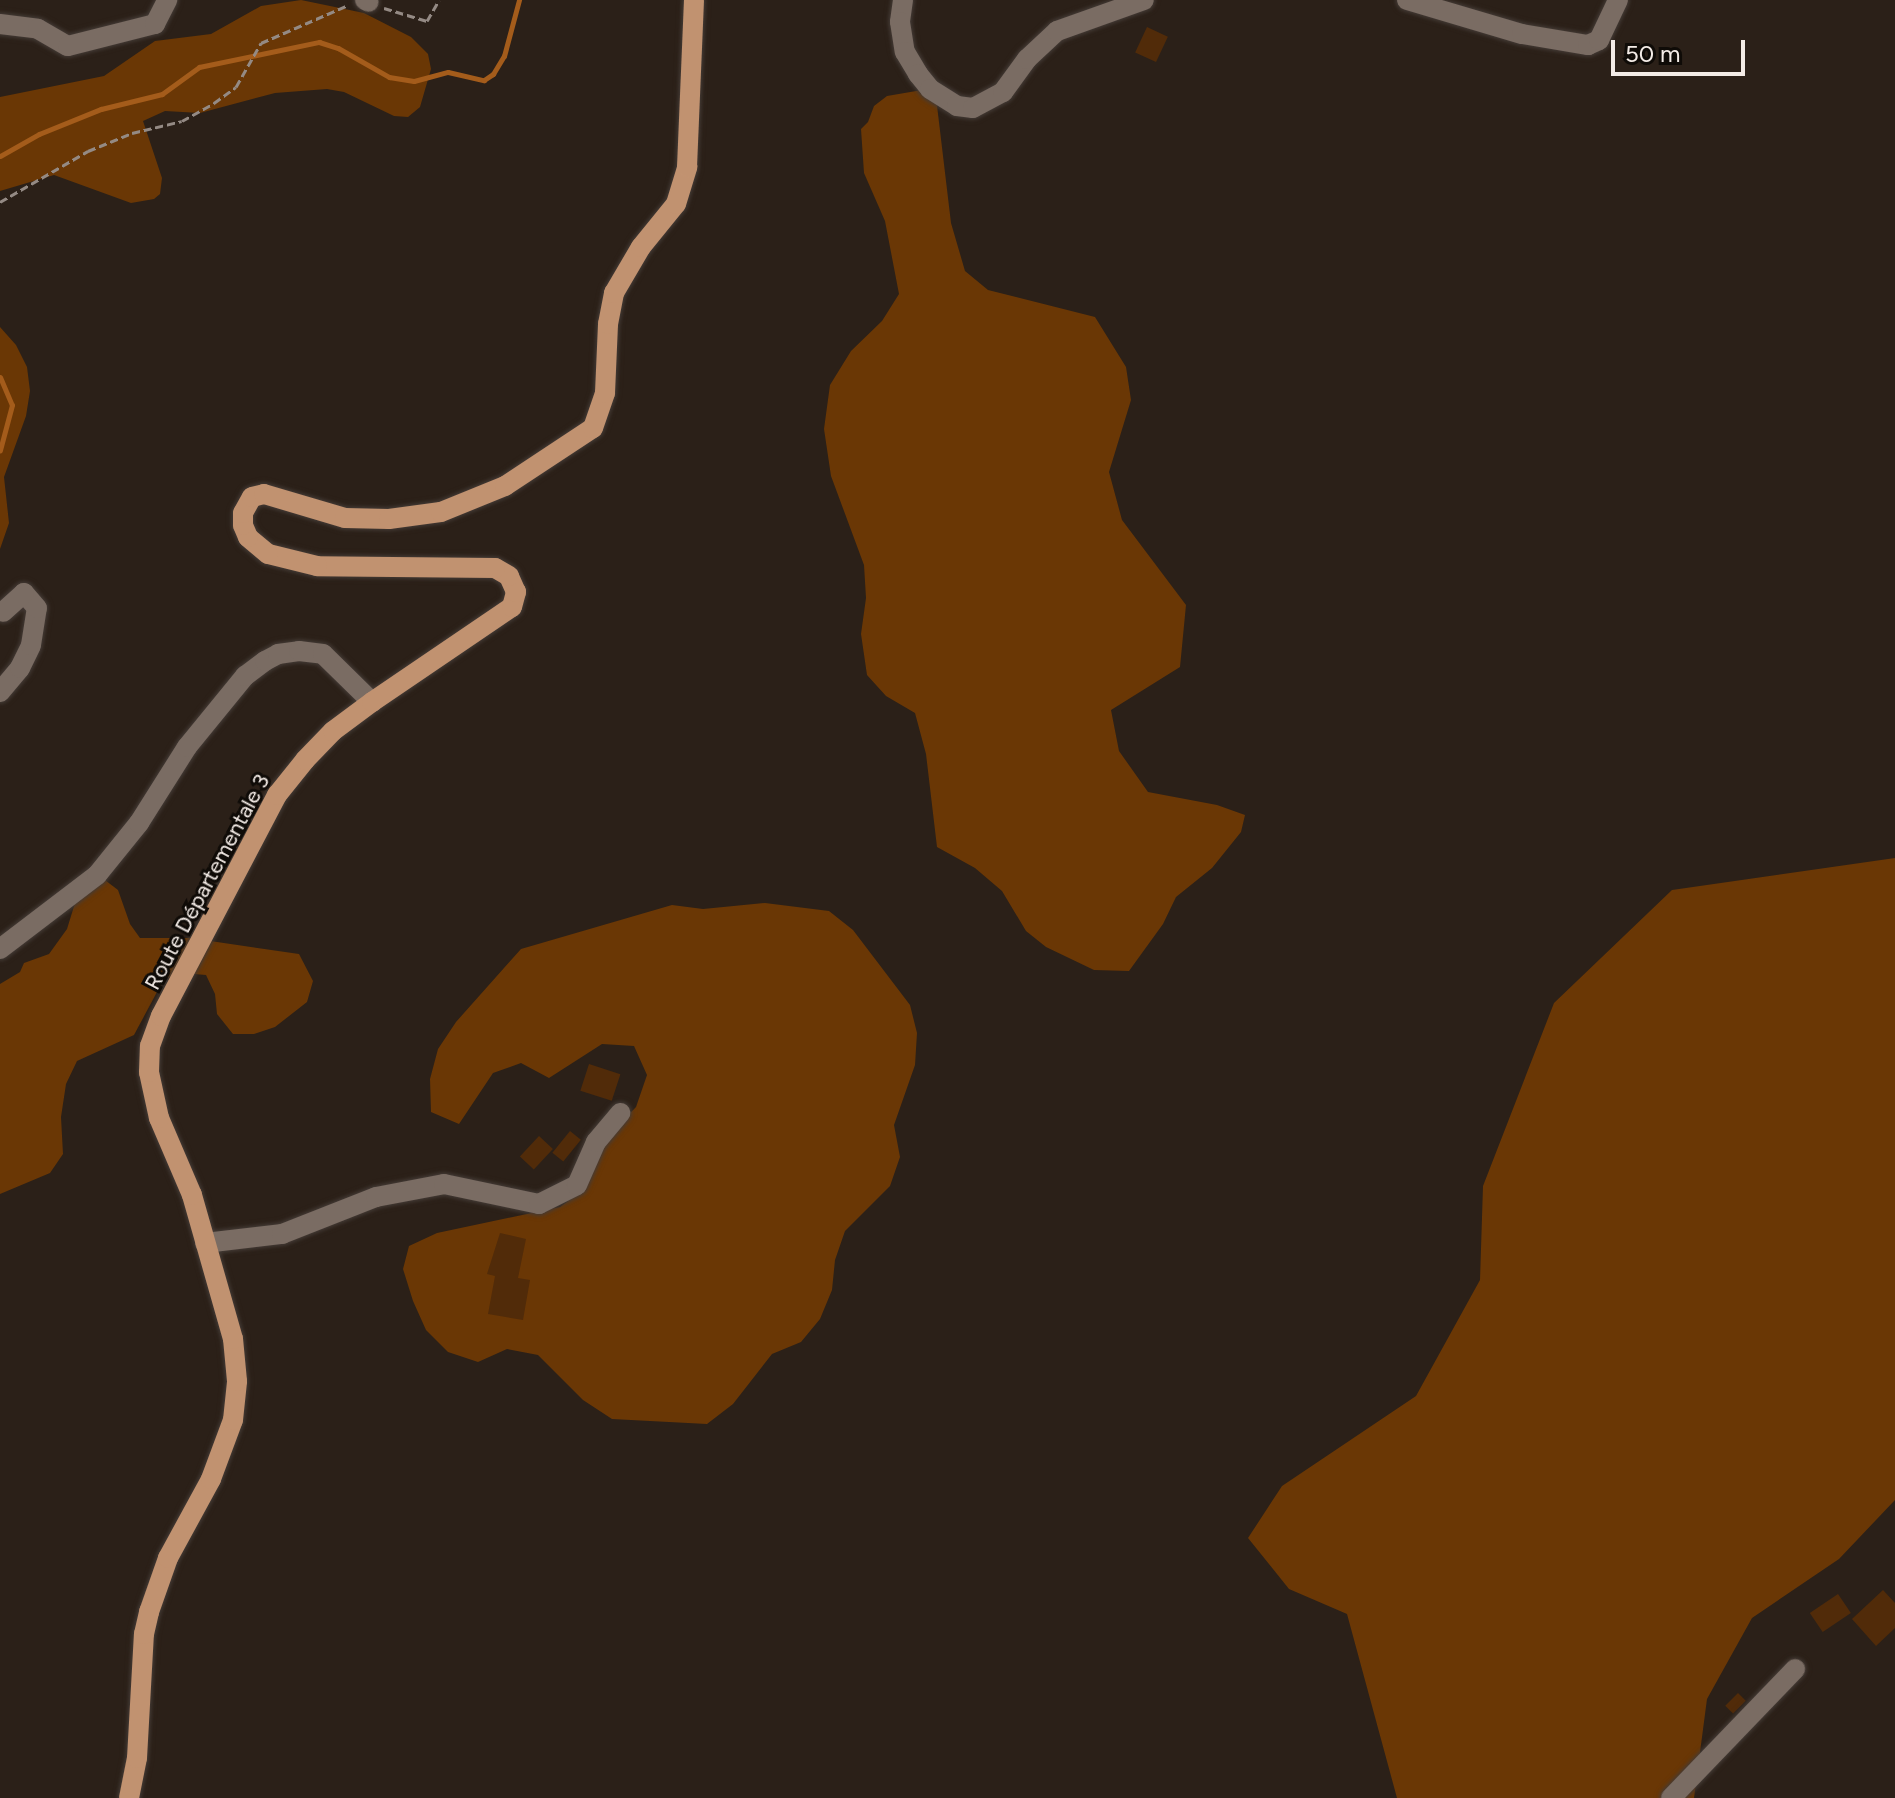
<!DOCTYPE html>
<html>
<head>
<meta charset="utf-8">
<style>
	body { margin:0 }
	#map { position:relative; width:1895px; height:1798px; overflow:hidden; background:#2b2018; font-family:Figtree,sans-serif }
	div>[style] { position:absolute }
	.green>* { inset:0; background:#6a3705 }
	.stream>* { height:5px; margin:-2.5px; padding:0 2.5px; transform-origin:2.5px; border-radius:2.5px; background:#a45c1b }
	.building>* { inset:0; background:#512b09; transform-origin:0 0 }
	.path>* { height:3px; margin-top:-1.5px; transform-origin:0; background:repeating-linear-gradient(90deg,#948a84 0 8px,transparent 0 12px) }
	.roads { filter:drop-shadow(0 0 2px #443b36) drop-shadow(0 0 2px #443b36) }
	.minor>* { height:20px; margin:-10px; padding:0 10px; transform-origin:10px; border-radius:10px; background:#7a6c63 }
	.major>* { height:20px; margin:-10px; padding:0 10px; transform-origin:10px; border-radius:10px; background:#c19270 }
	span { translate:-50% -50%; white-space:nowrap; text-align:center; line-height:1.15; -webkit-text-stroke:6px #0f0b07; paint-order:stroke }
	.street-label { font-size:22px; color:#f3ebe6 }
	.scale { position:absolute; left:1611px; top:40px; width:134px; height:36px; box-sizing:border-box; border:4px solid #f3ebe6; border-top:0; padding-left:10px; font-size:24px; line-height:28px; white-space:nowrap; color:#f3ebe6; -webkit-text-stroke:6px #0f0b07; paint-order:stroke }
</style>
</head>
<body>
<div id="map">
	<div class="green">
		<i style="clip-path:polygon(301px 0,364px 13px,411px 37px,428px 54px,431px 69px,420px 107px,408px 117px,394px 116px,344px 92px,327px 89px,275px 93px,200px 113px,165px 111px,143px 121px,162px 178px,160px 194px,154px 199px,131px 203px,54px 175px,0 191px,0 97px,104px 76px,155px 41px,211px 34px,261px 6px)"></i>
		<i style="clip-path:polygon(922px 90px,936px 97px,951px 223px,965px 271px,988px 290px,1095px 317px,1126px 367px,1131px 400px,1109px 472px,1122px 520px,1186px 605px,1180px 667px,1111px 710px,1119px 751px,1148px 792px,1217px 805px,1245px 815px,1241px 832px,1212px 868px,1176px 897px,1163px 924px,1129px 971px,1094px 970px,1046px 947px,1026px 931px,1002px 891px,975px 868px,937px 847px,926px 754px,915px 713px,886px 696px,867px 675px,861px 634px,866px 598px,864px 565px,831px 476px,824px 429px,830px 385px,851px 351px,882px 321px,899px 294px,885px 221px,864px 173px,861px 129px,868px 122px,874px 106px,887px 96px)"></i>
		<i style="clip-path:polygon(0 327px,16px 345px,27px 367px,30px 391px,26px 416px,4px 477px,9px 523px,0 549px)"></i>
		<i style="clip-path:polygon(1895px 858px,1895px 1500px,1839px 1559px,1752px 1618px,1707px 1699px,1694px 1798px,1397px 1798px,1347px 1614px,1289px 1589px,1248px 1538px,1282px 1486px,1416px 1396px,1480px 1280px,1483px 1186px,1554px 1003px,1672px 890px)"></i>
		<i style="clip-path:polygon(101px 877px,118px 890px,130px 924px,140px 938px,190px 938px,299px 954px,313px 981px,307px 1002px,275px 1027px,254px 1034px,233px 1034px,217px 1014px,215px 994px,206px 975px,183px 973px,164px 979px,134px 1035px,77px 1061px,66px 1084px,61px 1117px,63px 1154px,50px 1173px,0 1194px,0 984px,20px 972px,24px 963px,49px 954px,67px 929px,75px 903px)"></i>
		<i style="clip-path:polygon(765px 903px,829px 911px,853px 930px,910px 1005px,917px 1033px,915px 1065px,894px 1125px,900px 1157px,890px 1186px,845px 1231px,835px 1260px,832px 1290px,820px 1319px,801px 1342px,772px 1354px,733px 1404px,707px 1424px,612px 1419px,583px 1400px,538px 1355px,507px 1349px,478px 1362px,448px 1352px,426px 1330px,413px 1301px,403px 1269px,409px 1246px,437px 1233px,560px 1207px,586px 1188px,596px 1158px,614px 1130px,636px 1107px,647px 1075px,634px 1046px,602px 1044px,549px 1078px,521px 1063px,493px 1073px,459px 1124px,431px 1112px,430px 1079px,438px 1049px,456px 1022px,521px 949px,672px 905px,703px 909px)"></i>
	</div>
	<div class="stream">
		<i style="left:0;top:156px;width:45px;rotate:-29.4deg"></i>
		<i style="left:39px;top:134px;width:67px;rotate:-22deg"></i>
		<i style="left:101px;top:109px;width:63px;rotate:-13.8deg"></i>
		<i style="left:162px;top:94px;width:46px;rotate:-36.1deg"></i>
		<i style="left:199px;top:67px;width:123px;rotate:-11.8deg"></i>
		<i style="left:319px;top:42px;width:20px;rotate:18deg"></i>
		<i style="left:338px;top:48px;width:59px;rotate:29.6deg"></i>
		<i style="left:389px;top:77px;width:25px;rotate:9deg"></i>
		<i style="left:414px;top:81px;width:35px;rotate:-15deg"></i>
		<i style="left:448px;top:72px;width:37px;rotate:13deg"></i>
		<i style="left:484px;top:80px;width:11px;rotate:-34deg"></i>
		<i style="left:493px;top:74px;width:21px;rotate:-59deg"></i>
		<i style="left:504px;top:56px;width:58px;rotate:-75deg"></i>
		<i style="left:0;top:377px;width:30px;rotate:67deg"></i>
		<i style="left:12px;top:405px;width:47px;rotate:104.9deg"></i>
	</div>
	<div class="building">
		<i style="left:1147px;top:27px;width:23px;height:28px;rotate:25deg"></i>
		<i style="left:589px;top:1064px;width:33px;height:28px;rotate:18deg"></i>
		<i style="left:570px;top:1131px;width:14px;height:28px;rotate:39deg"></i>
		<i style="left:539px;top:1136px;width:19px;height:28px;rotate:43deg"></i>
		<i style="clip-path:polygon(500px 1233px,526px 1239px,518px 1278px,530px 1280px,523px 1320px,488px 1314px,495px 1276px,487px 1274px)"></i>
		<i style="clip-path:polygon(1883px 1590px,1895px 1603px,1895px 1628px,1876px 1646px,1852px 1619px)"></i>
		<i style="left:1838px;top:1594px;width:23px;height:34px;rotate:56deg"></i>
		<i style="left:1738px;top:1693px;width:11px;height:18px;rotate:45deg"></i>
	</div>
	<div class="path">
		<i style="left:384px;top:8px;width:45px;rotate:16.8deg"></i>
		<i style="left:427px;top:21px;width:24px;rotate:-60deg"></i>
		<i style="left:0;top:202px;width:102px;rotate:-30.1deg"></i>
		<i style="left:88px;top:151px;width:48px;rotate:-22.2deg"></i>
		<i style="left:132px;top:133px;width:51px;rotate:-13.5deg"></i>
		<i style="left:182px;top:121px;width:37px;rotate:-29deg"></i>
		<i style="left:214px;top:103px;width:27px;rotate:-36deg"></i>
		<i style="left:236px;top:87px;width:51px;rotate:-60.4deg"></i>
		<i style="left:261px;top:43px;width:93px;rotate:-23.5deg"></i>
	</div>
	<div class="roads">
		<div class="minor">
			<i style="left:365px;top:0;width:4px;rotate:27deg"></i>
			<i style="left:903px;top:0;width:22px;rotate:98deg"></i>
			<i style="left:900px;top:22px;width:30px;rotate:81deg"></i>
			<i style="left:905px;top:52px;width:26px;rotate:59deg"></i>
			<i style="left:918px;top:74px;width:19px;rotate:51deg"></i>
			<i style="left:930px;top:89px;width:32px;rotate:32deg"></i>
			<i style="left:957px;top:106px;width:16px;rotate:7deg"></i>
			<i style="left:973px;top:108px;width:34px;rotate:-28deg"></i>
			<i style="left:1003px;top:92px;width:41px;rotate:-54deg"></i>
			<i style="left:1027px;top:59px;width:41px;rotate:-43deg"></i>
			<i style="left:1057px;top:31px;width:92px;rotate:-19.6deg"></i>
			<i style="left:1407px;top:0;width:120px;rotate:16.5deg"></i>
			<i style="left:1522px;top:34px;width:67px;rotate:9.5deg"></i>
			<i style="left:1588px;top:45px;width:12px;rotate:-24deg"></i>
			<i style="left:1599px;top:40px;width:44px;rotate:-64.6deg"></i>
			<i style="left:0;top:24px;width:38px;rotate:7deg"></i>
			<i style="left:38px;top:29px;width:34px;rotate:30deg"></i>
			<i style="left:68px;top:46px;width:90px;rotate:-14.2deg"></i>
			<i style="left:155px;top:24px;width:27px;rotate:-63deg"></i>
			<i style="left:0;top:692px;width:31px;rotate:-50deg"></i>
			<i style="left:20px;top:668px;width:25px;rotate:-64deg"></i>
			<i style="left:31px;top:645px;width:37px;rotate:-81deg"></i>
			<i style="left:37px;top:608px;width:20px;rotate:-131deg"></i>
			<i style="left:24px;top:593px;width:28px;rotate:138deg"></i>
			<i style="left:0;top:949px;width:122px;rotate:-37.3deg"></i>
			<i style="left:97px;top:875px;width:67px;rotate:-51.1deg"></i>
			<i style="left:139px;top:823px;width:90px;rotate:-57.7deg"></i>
			<i style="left:187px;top:747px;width:92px;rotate:-50.8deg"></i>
			<i style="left:245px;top:676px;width:25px;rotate:-37deg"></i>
			<i style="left:265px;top:661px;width:15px;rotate:-28deg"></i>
			<i style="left:278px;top:654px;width:21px;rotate:-8deg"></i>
			<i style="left:299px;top:651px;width:24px;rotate:7deg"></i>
			<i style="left:323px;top:654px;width:69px;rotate:44.4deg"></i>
			<i style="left:205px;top:1243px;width:78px;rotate:-6.7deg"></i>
			<i style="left:282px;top:1234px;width:101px;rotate:-21.5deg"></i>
			<i style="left:376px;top:1197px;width:69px;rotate:-10.8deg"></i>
			<i style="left:444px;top:1184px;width:97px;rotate:11.9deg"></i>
			<i style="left:539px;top:1204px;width:42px;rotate:-26.6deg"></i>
			<i style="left:577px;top:1185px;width:47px;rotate:-66.2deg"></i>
			<i style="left:596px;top:1142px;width:38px;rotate:-50deg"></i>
			<i style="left:1671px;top:1798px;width:179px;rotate:-46.1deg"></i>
		</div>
		<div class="major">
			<i style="left:129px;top:1798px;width:41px;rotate:-78.7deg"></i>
			<i style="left:137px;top:1758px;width:124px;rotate:-86.8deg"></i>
			<i style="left:144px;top:1634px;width:23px;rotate:-77deg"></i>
			<i style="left:149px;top:1612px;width:57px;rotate:-70.6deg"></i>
			<i style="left:168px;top:1558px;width:90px;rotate:-61.4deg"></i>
			<i style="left:211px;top:1479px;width:63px;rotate:-69.6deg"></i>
			<i style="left:233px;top:1420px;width:39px;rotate:-84deg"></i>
			<i style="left:237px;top:1381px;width:42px;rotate:-95.4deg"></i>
			<i style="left:233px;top:1339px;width:150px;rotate:-105.9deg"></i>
			<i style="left:192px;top:1195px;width:84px;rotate:-113.2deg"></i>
			<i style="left:159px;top:1118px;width:47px;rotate:-102.3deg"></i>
			<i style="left:149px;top:1072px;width:26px;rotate:-88deg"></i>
			<i style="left:150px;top:1046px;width:32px;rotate:-70deg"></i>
			<i style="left:161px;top:1016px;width:250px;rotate:-62.3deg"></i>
			<i style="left:277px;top:795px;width:45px;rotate:-51.3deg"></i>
			<i style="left:305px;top:760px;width:40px;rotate:-46deg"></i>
			<i style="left:333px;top:731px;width:49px;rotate:-36.6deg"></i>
			<i style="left:372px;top:702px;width:169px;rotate:-34.2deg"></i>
			<i style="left:512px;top:607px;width:16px;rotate:-75deg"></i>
			<i style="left:516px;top:592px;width:17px;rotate:-114deg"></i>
			<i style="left:509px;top:576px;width:16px;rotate:-150deg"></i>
			<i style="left:495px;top:568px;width:178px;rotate:-179.4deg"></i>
			<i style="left:317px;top:566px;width:50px;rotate:-166.2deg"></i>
			<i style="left:268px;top:554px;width:26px;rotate:-140deg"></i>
			<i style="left:248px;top:537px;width:13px;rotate:-113deg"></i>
			<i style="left:243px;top:525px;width:12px;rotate:-90deg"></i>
			<i style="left:243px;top:513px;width:18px;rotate:-61deg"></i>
			<i style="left:252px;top:497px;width:12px;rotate:-14deg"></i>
			<i style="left:264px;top:494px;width:84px;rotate:16.5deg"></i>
			<i style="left:345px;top:518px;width:44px;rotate:1.3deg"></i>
			<i style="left:389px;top:519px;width:52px;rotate:-7.7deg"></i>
			<i style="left:441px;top:512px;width:69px;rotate:-22.1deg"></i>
			<i style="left:505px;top:486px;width:105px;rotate:-33.4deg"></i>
			<i style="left:593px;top:428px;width:37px;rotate:-71deg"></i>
			<i style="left:605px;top:393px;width:69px;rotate:-87.5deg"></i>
			<i style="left:608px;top:324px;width:32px;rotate:-79deg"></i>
			<i style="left:614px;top:293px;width:53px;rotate:-59.6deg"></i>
			<i style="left:641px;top:247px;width:55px;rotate:-50.9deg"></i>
			<i style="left:676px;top:204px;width:39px;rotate:-73deg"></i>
			<i style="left:687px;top:167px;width:167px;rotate:-87.6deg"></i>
		</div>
	</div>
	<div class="street-label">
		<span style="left:207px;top:882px;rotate:-62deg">Route Départementale 3</span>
	</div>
	<div class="scale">50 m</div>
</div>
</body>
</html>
